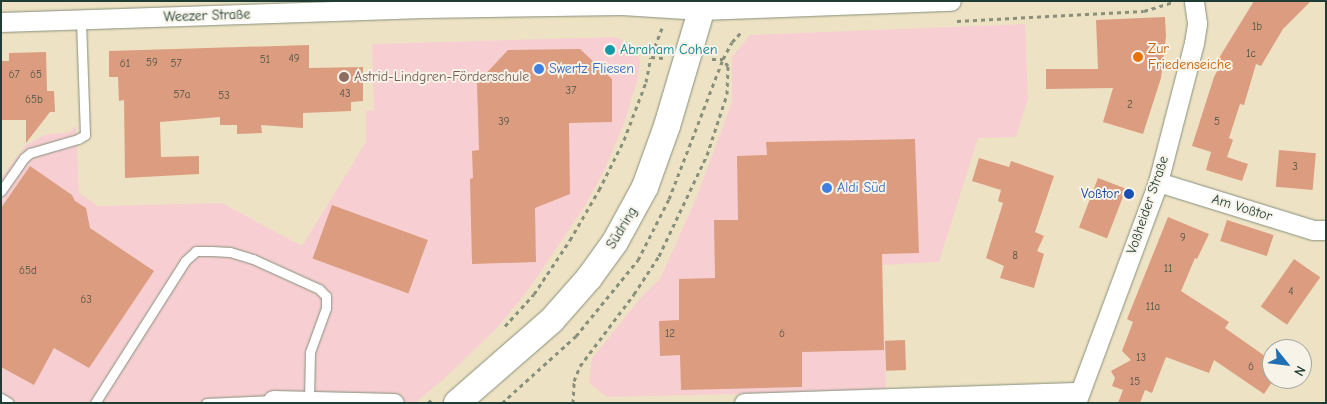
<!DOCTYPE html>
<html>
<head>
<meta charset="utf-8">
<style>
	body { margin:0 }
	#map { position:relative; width:1327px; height:404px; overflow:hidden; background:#eee2c4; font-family:"Comic Neue",sans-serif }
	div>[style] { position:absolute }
	.built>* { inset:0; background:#f7cfd2 }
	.building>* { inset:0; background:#dc9c7f; transform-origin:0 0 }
	.path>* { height:3px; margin-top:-1.5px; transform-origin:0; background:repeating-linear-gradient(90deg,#86907c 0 4px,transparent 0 8px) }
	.roads { filter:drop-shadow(0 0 1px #86907c) drop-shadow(0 0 1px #86907c) }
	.service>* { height:9px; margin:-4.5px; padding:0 4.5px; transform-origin:4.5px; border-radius:4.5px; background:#fff }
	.minor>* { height:19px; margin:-9.5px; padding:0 9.5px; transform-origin:9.5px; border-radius:9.5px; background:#fff }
	.secondary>* { height:26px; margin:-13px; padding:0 13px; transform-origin:13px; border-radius:13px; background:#fff }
	.dots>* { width:14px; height:14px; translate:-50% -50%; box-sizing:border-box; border:2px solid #f7f3e8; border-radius:50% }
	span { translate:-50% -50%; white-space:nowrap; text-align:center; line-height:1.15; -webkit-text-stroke:4px #f7f3e8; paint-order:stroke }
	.number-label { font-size:11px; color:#4e5547 }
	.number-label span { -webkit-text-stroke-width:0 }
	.street-label { font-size:14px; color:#1f3d34 }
	.food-label { font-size:14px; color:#c56008 }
	.left { translate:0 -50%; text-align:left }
	.culture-label { font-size:14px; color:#0d838f }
	.shop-label { font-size:14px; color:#366cbe }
	.education-label { font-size:14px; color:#785e54 }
	.transit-label { font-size:14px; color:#164399 }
	.right { translate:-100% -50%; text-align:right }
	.frame { position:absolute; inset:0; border:2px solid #1f3d34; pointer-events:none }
	.north { position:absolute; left:1262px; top:339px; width:50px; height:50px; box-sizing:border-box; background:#f7f3e8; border:1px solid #a1aaa0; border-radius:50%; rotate:119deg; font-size:14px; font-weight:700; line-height:20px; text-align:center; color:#1f3d34 }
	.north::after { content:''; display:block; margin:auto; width:18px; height:22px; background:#1f6fb2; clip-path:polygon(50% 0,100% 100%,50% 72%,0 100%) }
</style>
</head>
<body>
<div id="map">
	<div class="built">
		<i style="clip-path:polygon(1025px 24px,1028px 99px,1016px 137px,978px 138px,939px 262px,882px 265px,886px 391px,607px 397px,589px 383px,592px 358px,644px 294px,660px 279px,696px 199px,732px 102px,732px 57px,750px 35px)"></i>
		<i style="clip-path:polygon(616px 37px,637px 48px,640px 63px,638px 79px,624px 123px,605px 169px,585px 206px,529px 289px,496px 329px,446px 377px,415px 403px,1px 403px,1px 178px,26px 145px,44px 135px,70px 132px,76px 125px,79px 193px,98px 206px,222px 203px,302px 246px,366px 142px,366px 111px,374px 110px,372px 44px)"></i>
	</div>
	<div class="building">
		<i style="clip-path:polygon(1254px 1px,1311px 1px,1283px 29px,1261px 66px,1256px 64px,1244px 105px,1240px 104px,1229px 138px,1233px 140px,1227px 157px,1248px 164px,1242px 181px,1206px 170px,1211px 152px,1221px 155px,1192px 146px,1214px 77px,1219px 68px,1216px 66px,1221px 59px,1219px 58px)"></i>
		<i style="clip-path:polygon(1165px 17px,1166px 36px,1161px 78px,1143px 134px,1103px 122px,1113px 88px,1046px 89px,1046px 69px,1098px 69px,1096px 20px)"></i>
		<i style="clip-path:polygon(309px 45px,309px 68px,363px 67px,363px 101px,351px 102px,351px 111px,303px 113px,303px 128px,261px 125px,262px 133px,237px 134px,237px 125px,220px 125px,220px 117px,160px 122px,161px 157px,199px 156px,199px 174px,125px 178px,124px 100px,119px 101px,118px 77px,109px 77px,109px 51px)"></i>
		<i style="clip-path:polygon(580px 49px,612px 79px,612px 122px,569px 123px,570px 194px,535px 208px,536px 262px,472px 264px,470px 179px,473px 178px,472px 151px,479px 150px,477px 83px,508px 50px)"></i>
		<i style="clip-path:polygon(46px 52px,47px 91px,54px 91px,55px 112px,50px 112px,26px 143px,26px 120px,1px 120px,1px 61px,9px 61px,9px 53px)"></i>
		<i style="clip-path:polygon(915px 139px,919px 253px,882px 254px,884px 350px,802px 352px,802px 387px,681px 390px,680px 355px,660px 356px,659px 321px,679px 320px,679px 279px,715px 278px,714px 220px,738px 220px,737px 156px,767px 155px,766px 142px)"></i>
		<i style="left:1279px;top:150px;width:37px;height:37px;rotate:5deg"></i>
		<i style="clip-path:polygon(979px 158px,1009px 167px,1011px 161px,1054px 176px,1035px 232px,1044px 236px,1037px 251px,1044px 254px,1034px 288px,1000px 278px,1004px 266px,986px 258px,1003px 203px,998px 201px,1001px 190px,972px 181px)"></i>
		<i style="clip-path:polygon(30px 166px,72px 195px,75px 201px,86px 208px,90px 228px,154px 271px,89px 368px,54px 348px,34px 385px,1px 367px,1px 208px)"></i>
		<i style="left:1098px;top:178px;width:30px;height:53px;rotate:21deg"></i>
		<i style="left:332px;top:205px;width:102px;height:57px;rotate:20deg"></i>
		<i style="clip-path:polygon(1168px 217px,1209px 234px,1197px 259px,1195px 258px,1181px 291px,1229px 322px,1225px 328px,1272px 361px,1272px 382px,1264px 394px,1214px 360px,1209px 373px,1166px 357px,1152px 393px,1145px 390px,1140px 403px,1118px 403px,1123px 390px,1112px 386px,1115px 378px,1111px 371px,1131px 360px,1122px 351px,1133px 322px,1127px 319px)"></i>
		<i style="left:1227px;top:220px;width:49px;height:22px;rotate:18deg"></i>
		<i style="left:1294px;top:259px;width:32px;height:58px;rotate:35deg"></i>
		<i style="left:905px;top:340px;width:30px;height:20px;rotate:88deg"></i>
	</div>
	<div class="path">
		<i style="left:957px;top:21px;width:187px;rotate:-3.1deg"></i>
		<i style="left:1144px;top:11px;width:31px;rotate:-17deg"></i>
		<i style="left:662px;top:28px;width:31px;rotate:111deg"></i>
		<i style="left:651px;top:57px;width:12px;rotate:5deg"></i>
		<i style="left:712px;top:59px;width:11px"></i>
		<i style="left:723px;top:59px;width:19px;rotate:-62deg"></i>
		<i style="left:732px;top:42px;width:16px;rotate:-47deg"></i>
		<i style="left:505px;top:326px;width:43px;rotate:-47.8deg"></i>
		<i style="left:534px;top:294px;width:65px;rotate:-56.3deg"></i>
		<i style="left:570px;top:240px;width:58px;rotate:-59.9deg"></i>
		<i style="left:599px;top:190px;width:56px;rotate:-63.4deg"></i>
		<i style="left:624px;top:140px;width:62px;rotate:-69.2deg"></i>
		<i style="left:646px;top:82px;width:25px;rotate:-79deg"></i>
		<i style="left:428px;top:403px;width:7px;rotate:-45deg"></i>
		<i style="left:502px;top:403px;width:100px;rotate:-42.2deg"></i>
		<i style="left:576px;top:336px;width:98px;rotate:-50.8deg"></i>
		<i style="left:638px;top:260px;width:68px;rotate:-63.1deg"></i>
		<i style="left:669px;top:199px;width:150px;rotate:-68.9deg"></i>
		<i style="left:573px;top:403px;width:22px;rotate:-87deg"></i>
		<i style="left:574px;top:381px;width:16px;rotate:-68deg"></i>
		<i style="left:580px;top:366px;width:90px;rotate:-53.1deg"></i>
		<i style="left:634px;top:294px;width:45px;rotate:-56.7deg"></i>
		<i style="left:659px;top:256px;width:112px;rotate:-64.6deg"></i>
		<i style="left:707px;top:155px;width:64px;rotate:-71.8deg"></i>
		<i style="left:727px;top:94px;width:28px;rotate:-88deg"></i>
		<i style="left:728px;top:66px;width:9px;rotate:-126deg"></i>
	</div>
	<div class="roads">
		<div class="service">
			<i style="left:1px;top:191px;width:40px;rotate:-55.1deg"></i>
			<i style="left:24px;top:158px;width:8px;rotate:-40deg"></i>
			<i style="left:30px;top:153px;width:50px;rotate:-16.3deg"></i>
			<i style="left:78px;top:139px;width:8px;rotate:-30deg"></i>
			<i style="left:85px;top:135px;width:115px;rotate:-92deg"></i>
			<i style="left:1px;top:398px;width:9px;rotate:32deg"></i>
			<i style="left:95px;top:403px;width:168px;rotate:-57.6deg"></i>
			<i style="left:185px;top:261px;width:15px;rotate:-42deg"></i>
			<i style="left:196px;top:251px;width:15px"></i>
			<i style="left:211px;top:251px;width:19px;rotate:3deg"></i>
			<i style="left:230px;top:252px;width:24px;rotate:17deg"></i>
			<i style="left:253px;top:259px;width:72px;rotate:24.4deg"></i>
			<i style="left:319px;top:289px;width:10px;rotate:45deg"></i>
			<i style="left:326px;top:296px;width:12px;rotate:90deg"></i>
			<i style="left:326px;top:308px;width:47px;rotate:110deg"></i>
			<i style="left:310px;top:352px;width:49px;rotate:91.2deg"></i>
			<i style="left:206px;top:403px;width:67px;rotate:-2.6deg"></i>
		</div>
		<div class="minor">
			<i style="left:1px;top:22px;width:423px;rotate:-1.9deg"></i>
			<i style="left:424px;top:8px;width:198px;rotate:-0.9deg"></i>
			<i style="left:622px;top:5px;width:79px;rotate:3.6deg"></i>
			<i style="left:701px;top:10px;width:250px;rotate:-2.1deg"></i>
			<i style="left:1158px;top:182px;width:162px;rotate:17.2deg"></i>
			<i style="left:1313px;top:230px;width:13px"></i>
			<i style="left:273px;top:400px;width:121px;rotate:1.4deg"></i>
			<i style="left:744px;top:403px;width:336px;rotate:-1.9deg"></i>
			<i style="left:1076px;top:403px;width:236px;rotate:-69.6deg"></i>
			<i style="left:1158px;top:182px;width:144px;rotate:-75.5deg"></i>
			<i style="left:1194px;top:43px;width:20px;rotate:-81deg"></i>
			<i style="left:1197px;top:23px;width:22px;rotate:-98deg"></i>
		</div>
		<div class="secondary">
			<i style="left:457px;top:403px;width:126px;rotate:-41.1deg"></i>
			<i style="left:552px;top:320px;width:56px;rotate:-48.6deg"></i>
			<i style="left:589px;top:278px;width:44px;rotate:-54.2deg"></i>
			<i style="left:615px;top:242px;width:63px;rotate:-61.4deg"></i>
			<i style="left:645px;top:187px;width:65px;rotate:-70.2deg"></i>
			<i style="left:667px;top:126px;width:130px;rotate:-73.5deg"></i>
		</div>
	</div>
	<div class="dots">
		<i style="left:610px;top:50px;background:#0f9aa8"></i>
		<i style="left:1138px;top:57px;background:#e8710a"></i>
		<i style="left:539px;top:69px;background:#3f7fe0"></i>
		<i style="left:344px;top:77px;background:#8d6e63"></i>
		<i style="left:827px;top:188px;background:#3f7fe0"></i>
		<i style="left:1129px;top:194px;background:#1a4fb4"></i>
	</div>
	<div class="number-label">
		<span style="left:1257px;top:27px">1b</span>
		<span style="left:1251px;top:54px">1c</span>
		<span style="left:294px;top:59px">49</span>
		<span style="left:265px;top:60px">51</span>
		<span style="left:152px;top:63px">59</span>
		<span style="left:125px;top:64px">61</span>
		<span style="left:176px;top:64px">57</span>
		<span style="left:14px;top:75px">67</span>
		<span style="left:36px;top:75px">65</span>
		<span style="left:571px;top:91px">37</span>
		<span style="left:345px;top:94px">43</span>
		<span style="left:182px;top:95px">57a</span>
		<span style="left:224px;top:96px">53</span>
		<span style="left:34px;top:100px">65b</span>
		<span style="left:1130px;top:105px">2</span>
		<span style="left:504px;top:122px">39</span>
		<span style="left:1217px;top:122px">5</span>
		<span style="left:1295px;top:167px">3</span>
		<span style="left:1183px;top:238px">9</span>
		<span style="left:1015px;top:256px">8</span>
		<span style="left:1168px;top:269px">11</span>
		<span style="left:28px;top:271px">65d</span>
		<span style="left:1291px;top:292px">4</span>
		<span style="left:86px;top:300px">63</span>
		<span style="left:1153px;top:307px">11a</span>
		<span style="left:670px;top:334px">12</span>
		<span style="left:782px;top:334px">6</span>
		<span style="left:1141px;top:358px">13</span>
		<span style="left:1251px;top:367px">6</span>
		<span style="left:1135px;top:382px">15</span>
	</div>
	<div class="street-label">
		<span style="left:207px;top:16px;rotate:-2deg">Weezer Straße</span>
		<span style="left:1148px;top:205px;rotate:-71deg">Voßheider Straße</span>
		<span style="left:1242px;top:208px;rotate:17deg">Am Voßtor</span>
		<span style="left:622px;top:228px;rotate:-59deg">Südring</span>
	</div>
	<div class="food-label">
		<span class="left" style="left:1148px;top:57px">Zur<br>Friedenseiche</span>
	</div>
	<div class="culture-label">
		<span class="left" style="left:620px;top:50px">Abraham Cohen</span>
	</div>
	<div class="shop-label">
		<span class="left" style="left:549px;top:69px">Swertz Fliesen</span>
		<span class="left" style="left:837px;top:188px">Aldi Süd</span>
	</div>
	<div class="education-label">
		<span class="left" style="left:354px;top:77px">Astrid-Lindgren-Förderschule</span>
	</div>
	<div class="transit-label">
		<span class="right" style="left:1119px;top:194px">Voßtor</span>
	</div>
	<div class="frame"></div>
	<div class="north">N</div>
</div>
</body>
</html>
